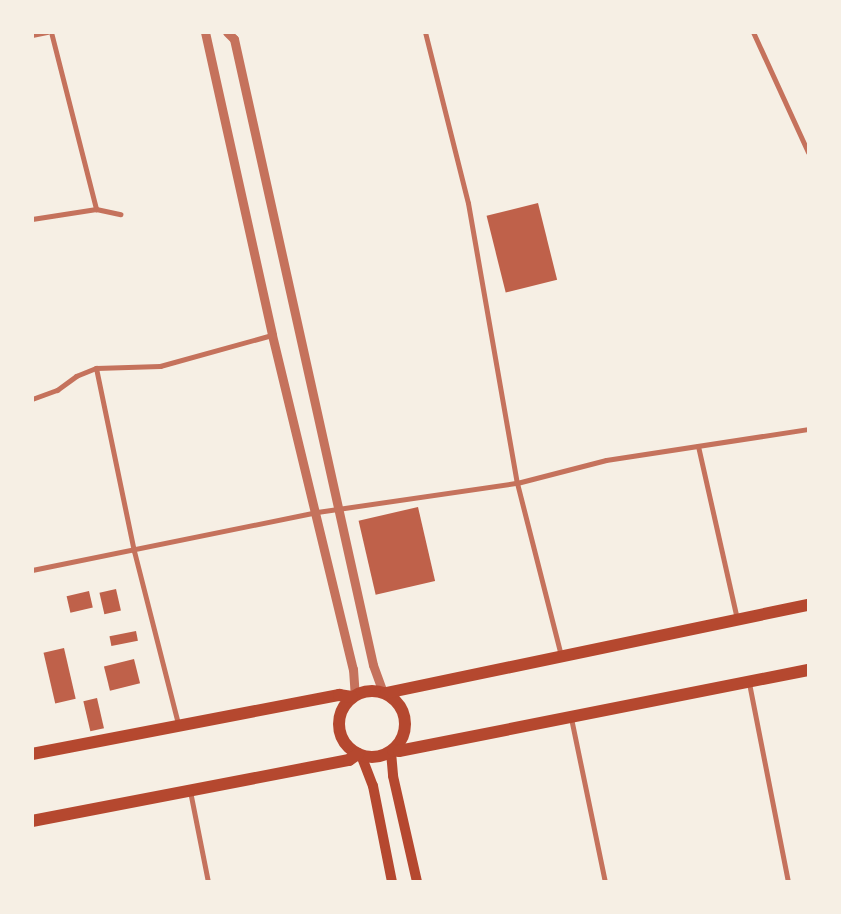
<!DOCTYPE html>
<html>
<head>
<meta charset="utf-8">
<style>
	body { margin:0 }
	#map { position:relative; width:841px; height:914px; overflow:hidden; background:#f6efe4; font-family:"Alegreya Sans",sans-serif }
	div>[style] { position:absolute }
	.building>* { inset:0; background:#bf614a; transform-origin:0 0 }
	.minor>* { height:5px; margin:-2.5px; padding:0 2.5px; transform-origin:2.5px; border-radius:2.5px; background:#c5725c }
	.tertiary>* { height:9px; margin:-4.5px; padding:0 4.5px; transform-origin:4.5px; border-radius:4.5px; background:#c5725c }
	.secondary>* { height:10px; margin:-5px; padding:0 5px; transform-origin:5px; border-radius:5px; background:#b5482f }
	.primary>* { height:12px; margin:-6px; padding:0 6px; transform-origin:6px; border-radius:6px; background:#b5482f }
	.primary>.ring { margin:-6px; padding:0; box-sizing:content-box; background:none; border:12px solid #b5482f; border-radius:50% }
	span { translate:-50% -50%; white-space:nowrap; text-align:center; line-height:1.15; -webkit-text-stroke:5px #f6efe4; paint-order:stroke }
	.frame { position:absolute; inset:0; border:34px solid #f6efe4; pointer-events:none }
</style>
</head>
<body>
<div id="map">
	<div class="building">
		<i style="left:538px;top:203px;width:79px;height:53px;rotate:76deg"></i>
		<i style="left:418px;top:507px;width:76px;height:61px;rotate:77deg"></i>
		<i style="left:116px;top:589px;width:22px;height:17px;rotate:77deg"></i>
		<i style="left:89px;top:591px;width:17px;height:23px;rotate:77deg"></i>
		<i style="left:136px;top:631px;width:10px;height:27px;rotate:79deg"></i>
		<i style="left:64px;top:648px;width:52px;height:21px;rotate:77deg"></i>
		<i style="left:134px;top:659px;width:25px;height:31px;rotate:76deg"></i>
		<i style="left:97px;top:698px;width:31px;height:14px;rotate:77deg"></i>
	</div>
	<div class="minor">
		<i style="left:51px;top:32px;width:183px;rotate:75.7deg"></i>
		<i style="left:96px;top:209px;width:25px;rotate:12deg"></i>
		<i style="left:425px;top:32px;width:176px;rotate:75.9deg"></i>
		<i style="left:468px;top:203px;width:284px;rotate:80.1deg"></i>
		<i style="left:517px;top:483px;width:178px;rotate:75.7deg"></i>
		<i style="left:753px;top:32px;width:132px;rotate:65.4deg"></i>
		<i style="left:32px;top:35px;width:15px;rotate:-11deg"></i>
		<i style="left:32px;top:219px;width:65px;rotate:-8.9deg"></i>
		<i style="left:96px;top:368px;width:187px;rotate:78.3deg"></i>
		<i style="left:134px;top:551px;width:179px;rotate:75.7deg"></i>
		<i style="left:32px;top:399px;width:27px;rotate:-20deg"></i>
		<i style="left:57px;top:390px;width:24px;rotate:-36deg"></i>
		<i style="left:76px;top:376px;width:22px;rotate:-22deg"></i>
		<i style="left:96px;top:368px;width:64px;rotate:-1.8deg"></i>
		<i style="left:160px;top:366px;width:116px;rotate:-15.5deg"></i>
		<i style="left:698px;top:446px;width:177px;rotate:77.3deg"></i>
		<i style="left:32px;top:570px;width:291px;rotate:-11.5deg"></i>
		<i style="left:317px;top:512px;width:202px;rotate:-8.3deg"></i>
		<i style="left:517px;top:483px;width:92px;rotate:-14.5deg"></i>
		<i style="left:606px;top:460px;width:204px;rotate:-8.7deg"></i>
		<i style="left:749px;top:683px;width:203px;rotate:78.9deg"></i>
		<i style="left:571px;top:718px;width:167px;rotate:78.3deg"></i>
		<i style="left:190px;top:791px;width:93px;rotate:78.8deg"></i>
	</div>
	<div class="tertiary">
		<i style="left:205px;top:32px;width:310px;rotate:77.5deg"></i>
		<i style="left:272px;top:335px;width:344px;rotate:76.4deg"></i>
		<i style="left:353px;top:669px;width:26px;rotate:86deg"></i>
		<i style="left:227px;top:32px;width:10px;rotate:45deg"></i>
		<i style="left:234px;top:39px;width:641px;rotate:77.48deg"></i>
		<i style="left:373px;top:665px;width:29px;rotate:70deg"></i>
	</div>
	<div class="secondary">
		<i style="left:391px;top:752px;width:24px;rotate:85deg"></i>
		<i style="left:393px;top:776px;width:109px;rotate:77.2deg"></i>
		<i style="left:361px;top:755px;width:33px;rotate:69deg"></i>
		<i style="left:373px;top:786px;width:98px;rotate:78.8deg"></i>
	</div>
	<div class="primary">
		<i class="ring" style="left:339px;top:691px;width:54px;height:54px"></i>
		<i style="left:386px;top:693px;width:431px;rotate:-11.8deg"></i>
		<i style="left:393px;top:750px;width:6px;rotate:9deg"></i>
		<i style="left:399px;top:751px;width:417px;rotate:-11.2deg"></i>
		<i style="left:32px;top:754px;width:313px;rotate:-10.9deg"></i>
		<i style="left:339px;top:695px;width:13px;rotate:9deg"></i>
		<i style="left:32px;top:821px;width:323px;rotate:-10.9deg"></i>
		<i style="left:349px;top:760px;width:11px;rotate:-34deg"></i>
	</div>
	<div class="frame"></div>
</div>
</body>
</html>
